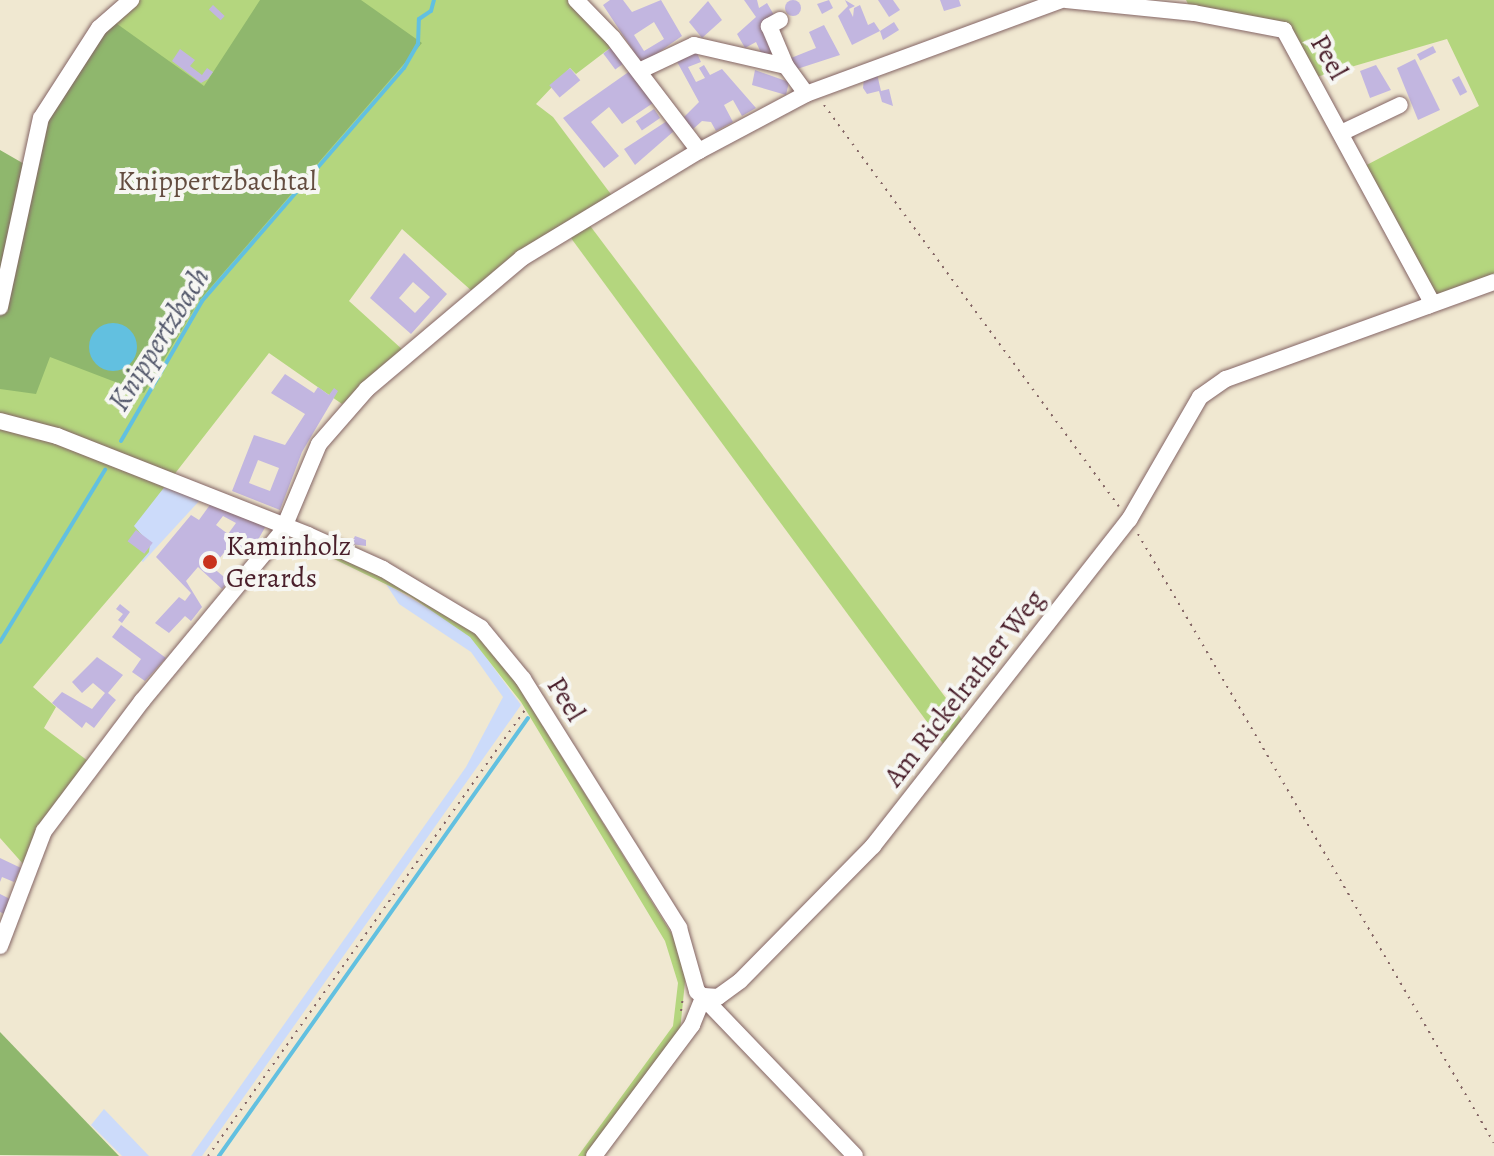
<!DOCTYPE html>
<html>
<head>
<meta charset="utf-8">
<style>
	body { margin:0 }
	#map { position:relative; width:1494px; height:1156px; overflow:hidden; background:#f0e8d1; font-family:Alegreya,serif }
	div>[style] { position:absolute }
	.built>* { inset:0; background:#ccdbfa }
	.green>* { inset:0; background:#b4d67e }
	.forest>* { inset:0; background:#8fb76d }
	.water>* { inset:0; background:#62c0e0 }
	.round { border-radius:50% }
	.stream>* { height:4px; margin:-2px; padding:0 2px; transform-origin:2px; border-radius:2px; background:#62c0e0 }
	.building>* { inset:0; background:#c2b6e0; transform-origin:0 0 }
	.path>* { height:2px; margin-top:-1px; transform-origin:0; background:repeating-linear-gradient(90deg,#846565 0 2px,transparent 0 8px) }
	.roads { filter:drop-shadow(0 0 2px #846565) drop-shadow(0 0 2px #846565) }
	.minor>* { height:16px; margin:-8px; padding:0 8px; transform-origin:8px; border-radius:8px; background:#fff }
	.dots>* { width:22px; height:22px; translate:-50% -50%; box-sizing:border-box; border:4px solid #f6f6f2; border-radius:50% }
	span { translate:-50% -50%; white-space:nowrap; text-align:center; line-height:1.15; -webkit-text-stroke:8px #f6f6f2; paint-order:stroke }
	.street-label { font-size:28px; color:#4a1f2b }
	.park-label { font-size:28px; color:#644d40 }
	.poi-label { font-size:28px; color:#4a1f2b }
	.left { translate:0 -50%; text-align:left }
	.water-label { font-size:30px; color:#52576a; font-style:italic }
</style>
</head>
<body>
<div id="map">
	<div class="built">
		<i style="clip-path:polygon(145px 481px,201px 499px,143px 562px,112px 538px)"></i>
		<i style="clip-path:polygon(386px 584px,466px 630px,521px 705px,202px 1156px,191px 1156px,466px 767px,503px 697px,471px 652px,399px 604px)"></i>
		<i style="clip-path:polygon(104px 1109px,149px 1156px,122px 1156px,91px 1125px)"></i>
	</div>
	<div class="green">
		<i style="clip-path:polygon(137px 0,588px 0,584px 3px,614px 45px,576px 74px,570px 68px,536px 104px,553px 117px,613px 197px,473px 292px,402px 229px,349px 301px,404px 351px,342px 404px,269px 353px,134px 526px,150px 544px,149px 552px,33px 687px,56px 707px,44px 728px,88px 761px,33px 840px,24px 865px,0 838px,0 285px,99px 34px)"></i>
		<i style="clip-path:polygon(1186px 0,1494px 0,1494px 276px,1430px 299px,1359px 169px,1479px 106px,1447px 39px,1313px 78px,1284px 30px,1191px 10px)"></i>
		<i style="clip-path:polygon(588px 223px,964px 722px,944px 745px,568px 234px)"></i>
		<i style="clip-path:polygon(297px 534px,373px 571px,473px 629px,505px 665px,673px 936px,686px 972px,680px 1031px,587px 1156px,578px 1156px,673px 1026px,678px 983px,665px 941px,521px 702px,470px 637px,410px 596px,291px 538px)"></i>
	</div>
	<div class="forest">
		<i style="clip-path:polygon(260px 0,361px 0,422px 43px,199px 301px,144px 393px,50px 357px,36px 394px,0 389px,0 150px,26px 165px,38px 116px,113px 21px,204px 86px)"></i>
		<i style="clip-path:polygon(0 1032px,119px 1156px,0 1155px)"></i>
	</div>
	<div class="water">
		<i class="round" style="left:89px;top:323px;width:48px;height:48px"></i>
	</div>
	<div class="stream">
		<i style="left:121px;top:441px;width:162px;rotate:-59.9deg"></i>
		<i style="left:202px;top:301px;width:308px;rotate:-49.1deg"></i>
		<i style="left:404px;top:68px;width:28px;rotate:-60deg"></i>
		<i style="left:418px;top:44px;width:25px;rotate:-88deg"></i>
		<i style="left:419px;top:19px;width:14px;rotate:-34deg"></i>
		<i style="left:431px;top:11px;width:11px;rotate:-75deg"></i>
		<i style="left:0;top:642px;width:202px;rotate:-58.6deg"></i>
		<i style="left:219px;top:1156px;width:536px;rotate:-54.8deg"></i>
	</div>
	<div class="building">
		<i style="clip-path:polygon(evenodd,610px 0,623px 0,632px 12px,661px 0,682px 36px,642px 64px,603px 5px,610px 0,654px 22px,664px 39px,644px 51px,634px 35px,654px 22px)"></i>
		<i style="clip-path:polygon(744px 0,757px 0,759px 8px,767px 3px,774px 15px,775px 51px,763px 57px,756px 42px,745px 48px,737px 34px,756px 17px)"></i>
		<i style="clip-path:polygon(829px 0,833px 8px,822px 14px,817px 4px)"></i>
		<i style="clip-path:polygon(845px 0,855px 6px,849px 9px,853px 17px,854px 8px,860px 5px,868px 25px,874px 22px,880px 31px,894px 22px,899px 30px,883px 40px,880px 31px,852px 45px,838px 16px,848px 6px)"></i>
		<i style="clip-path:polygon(878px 0,893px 0,900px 10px,889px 17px)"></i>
		<i style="clip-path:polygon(940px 0,959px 0,961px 6px,944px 11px)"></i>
		<i class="round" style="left:785px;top:0;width:16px;height:16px"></i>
		<i style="clip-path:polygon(708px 1px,722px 20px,702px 38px,689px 22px)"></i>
		<i style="left:213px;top:5px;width:16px;height:6px;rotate:43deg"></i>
		<i style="clip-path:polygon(824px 25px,840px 55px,797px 69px,791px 58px,816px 48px,809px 32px)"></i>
		<i style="left:1433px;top:46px;width:7px;height:18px;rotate:63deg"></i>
		<i style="left:612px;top:47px;width:20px;height:11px;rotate:53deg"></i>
		<i style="clip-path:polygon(180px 49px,195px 60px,190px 66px,202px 75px,207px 68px,213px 72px,208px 79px,201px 83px,172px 61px)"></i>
		<i style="clip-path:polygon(695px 49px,701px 62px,688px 67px,696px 82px,705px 78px,699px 68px,704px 65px,710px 75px,722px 69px,756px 108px,742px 116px,733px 100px,724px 105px,733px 122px,716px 131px,711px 122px,702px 121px,692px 130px,684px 117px,699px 102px,675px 58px)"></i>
		<i style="clip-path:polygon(1415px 59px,1440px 110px,1418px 120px,1397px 68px)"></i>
		<i style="clip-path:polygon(1376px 65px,1391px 90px,1370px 98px,1360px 71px)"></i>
		<i style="left:570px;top:68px;width:16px;height:27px;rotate:50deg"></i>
		<i style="clip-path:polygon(755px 70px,789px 82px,786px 95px,752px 85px)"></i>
		<i style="clip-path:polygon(630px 71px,653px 103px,622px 124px,609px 107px,591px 122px,619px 156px,604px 168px,563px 118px)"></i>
		<i style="clip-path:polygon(877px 74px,881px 91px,889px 89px,893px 106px,882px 102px,879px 91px,867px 94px,863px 88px,864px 77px)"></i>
		<i style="left:1459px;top:76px;width:18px;height:8px;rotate:63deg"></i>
		<i style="left:654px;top:109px;width:11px;height:22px;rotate:56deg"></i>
		<i style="clip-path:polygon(667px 121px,674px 131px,635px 165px,624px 149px)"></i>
		<i style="clip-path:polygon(evenodd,404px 253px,447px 294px,411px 334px,370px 298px,404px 253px,413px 282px,430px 297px,415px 313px,399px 298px,413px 282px)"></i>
		<i style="clip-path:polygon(evenodd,285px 374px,314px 393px,318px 387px,329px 395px,334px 388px,338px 391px,302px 452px,280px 510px,232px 491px,254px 435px,285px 445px,305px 414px,271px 393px,285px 374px,258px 460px,279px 468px,270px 491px,249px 483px,258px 460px)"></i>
		<i style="clip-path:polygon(evenodd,212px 502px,267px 524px,255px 545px,248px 540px,239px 553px,229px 547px,212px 567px,229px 581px,222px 589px,198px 567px,186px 581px,202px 607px,191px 621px,185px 616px,169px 633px,155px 623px,179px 597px,185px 601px,191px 593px,156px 557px,191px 515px,199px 520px,212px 502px,223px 516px,236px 523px,228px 534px,216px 525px,223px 516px)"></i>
		<i style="left:136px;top:530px;width:21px;height:14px;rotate:37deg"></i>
		<i style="clip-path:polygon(355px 536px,366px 540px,366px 546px,351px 544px)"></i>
		<i style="clip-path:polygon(120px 604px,130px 612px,122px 623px,118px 620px,123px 614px,116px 609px)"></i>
		<i style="clip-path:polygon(121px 625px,166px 658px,145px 681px,132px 672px,141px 659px,112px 637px)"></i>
		<i style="clip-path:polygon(97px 657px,123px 675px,108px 693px,116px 700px,111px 706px,94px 728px,86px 722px,82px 728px,52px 703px,62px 692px,92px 709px,105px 693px,93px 683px,82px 693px,72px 682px)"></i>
		<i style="clip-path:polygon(0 858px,21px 868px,14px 882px,2px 877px,0 882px)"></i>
		<i style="clip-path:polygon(0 894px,12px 900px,7px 915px,0 912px)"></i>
	</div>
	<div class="path">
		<i style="left:824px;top:105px;width:498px;rotate:53.7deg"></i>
		<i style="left:1138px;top:534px;width:705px;rotate:59.69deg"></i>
		<i style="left:681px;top:1011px;width:14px;rotate:-82deg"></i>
		<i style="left:208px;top:1156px;width:547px;rotate:-54.6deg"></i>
	</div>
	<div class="roads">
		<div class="minor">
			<i style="left:576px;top:0;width:53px;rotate:45.8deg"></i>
			<i style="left:613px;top:38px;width:142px;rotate:52.7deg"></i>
			<i style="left:1066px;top:0;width:129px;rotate:5.8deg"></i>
			<i style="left:1194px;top:13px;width:92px;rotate:10.7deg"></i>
			<i style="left:1284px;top:30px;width:306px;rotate:61.5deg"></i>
			<i style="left:1430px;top:299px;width:7px;rotate:106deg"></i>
			<i style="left:780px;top:20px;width:13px;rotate:151deg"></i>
			<i style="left:769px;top:26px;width:43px;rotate:67deg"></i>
			<i style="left:786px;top:66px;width:34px;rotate:54deg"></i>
			<i style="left:639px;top:71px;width:61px;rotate:-25.3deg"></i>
			<i style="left:694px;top:45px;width:94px;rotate:12.9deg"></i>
			<i style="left:1341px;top:133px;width:65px;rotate:-25.4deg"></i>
			<i style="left:0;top:307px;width:193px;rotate:-77.8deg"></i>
			<i style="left:41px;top:118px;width:107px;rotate:-57.2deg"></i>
			<i style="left:99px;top:28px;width:43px;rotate:-41.2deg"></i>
			<i style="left:0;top:421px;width:59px;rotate:14.7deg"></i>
			<i style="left:57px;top:436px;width:270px;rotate:21.5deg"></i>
			<i style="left:308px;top:535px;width:82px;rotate:24.4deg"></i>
			<i style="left:383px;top:569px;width:114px;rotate:31deg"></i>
			<i style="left:481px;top:628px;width:66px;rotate:50.5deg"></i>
			<i style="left:523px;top:679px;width:294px;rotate:57.9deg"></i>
			<i style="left:679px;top:928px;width:66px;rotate:74.1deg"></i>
			<i style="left:697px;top:991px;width:228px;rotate:46.2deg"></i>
			<i style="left:0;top:946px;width:123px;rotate:-69.1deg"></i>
			<i style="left:44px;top:831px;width:163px;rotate:-53deg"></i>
			<i style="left:142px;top:701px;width:219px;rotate:-50.4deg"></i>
			<i style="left:282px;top:532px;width:95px;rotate:-67.2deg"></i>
			<i style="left:319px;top:444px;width:73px;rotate:-48.9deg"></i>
			<i style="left:367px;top:389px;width:203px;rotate:-40.2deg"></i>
			<i style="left:522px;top:258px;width:207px;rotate:-31.2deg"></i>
			<i style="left:699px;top:151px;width:121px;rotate:-28deg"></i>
			<i style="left:806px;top:94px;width:273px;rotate:-20.2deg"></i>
			<i style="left:704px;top:996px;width:14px;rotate:4deg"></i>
			<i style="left:718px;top:997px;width:27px;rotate:-36deg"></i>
			<i style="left:740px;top:981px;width:190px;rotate:-45.4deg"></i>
			<i style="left:873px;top:846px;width:415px;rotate:-51.9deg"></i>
			<i style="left:1129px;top:520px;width:142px;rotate:-60deg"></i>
			<i style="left:1200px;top:397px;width:32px;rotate:-35deg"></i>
			<i style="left:1226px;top:379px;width:285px;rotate:-19.9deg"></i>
			<i style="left:594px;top:1156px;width:164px;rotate:-53.2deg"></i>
			<i style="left:692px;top:1025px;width:31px;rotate:-68deg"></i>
		</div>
	</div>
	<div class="dots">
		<i style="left:210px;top:562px;background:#c8321e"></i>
	</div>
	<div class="street-label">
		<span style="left:1329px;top:57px;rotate:60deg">Peel</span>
		<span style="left:964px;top:688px;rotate:-52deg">Am Rickelrather Weg</span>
		<span style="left:566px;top:699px;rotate:58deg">Peel</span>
	</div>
	<div class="park-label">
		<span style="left:217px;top:181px">Knippertzbachtal</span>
	</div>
	<div class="poi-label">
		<span class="left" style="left:226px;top:562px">Kaminholz<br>Gerards</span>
	</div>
	<div class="water-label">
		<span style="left:159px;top:339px;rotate:-58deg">Knippertzbach</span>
	</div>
</div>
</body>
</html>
